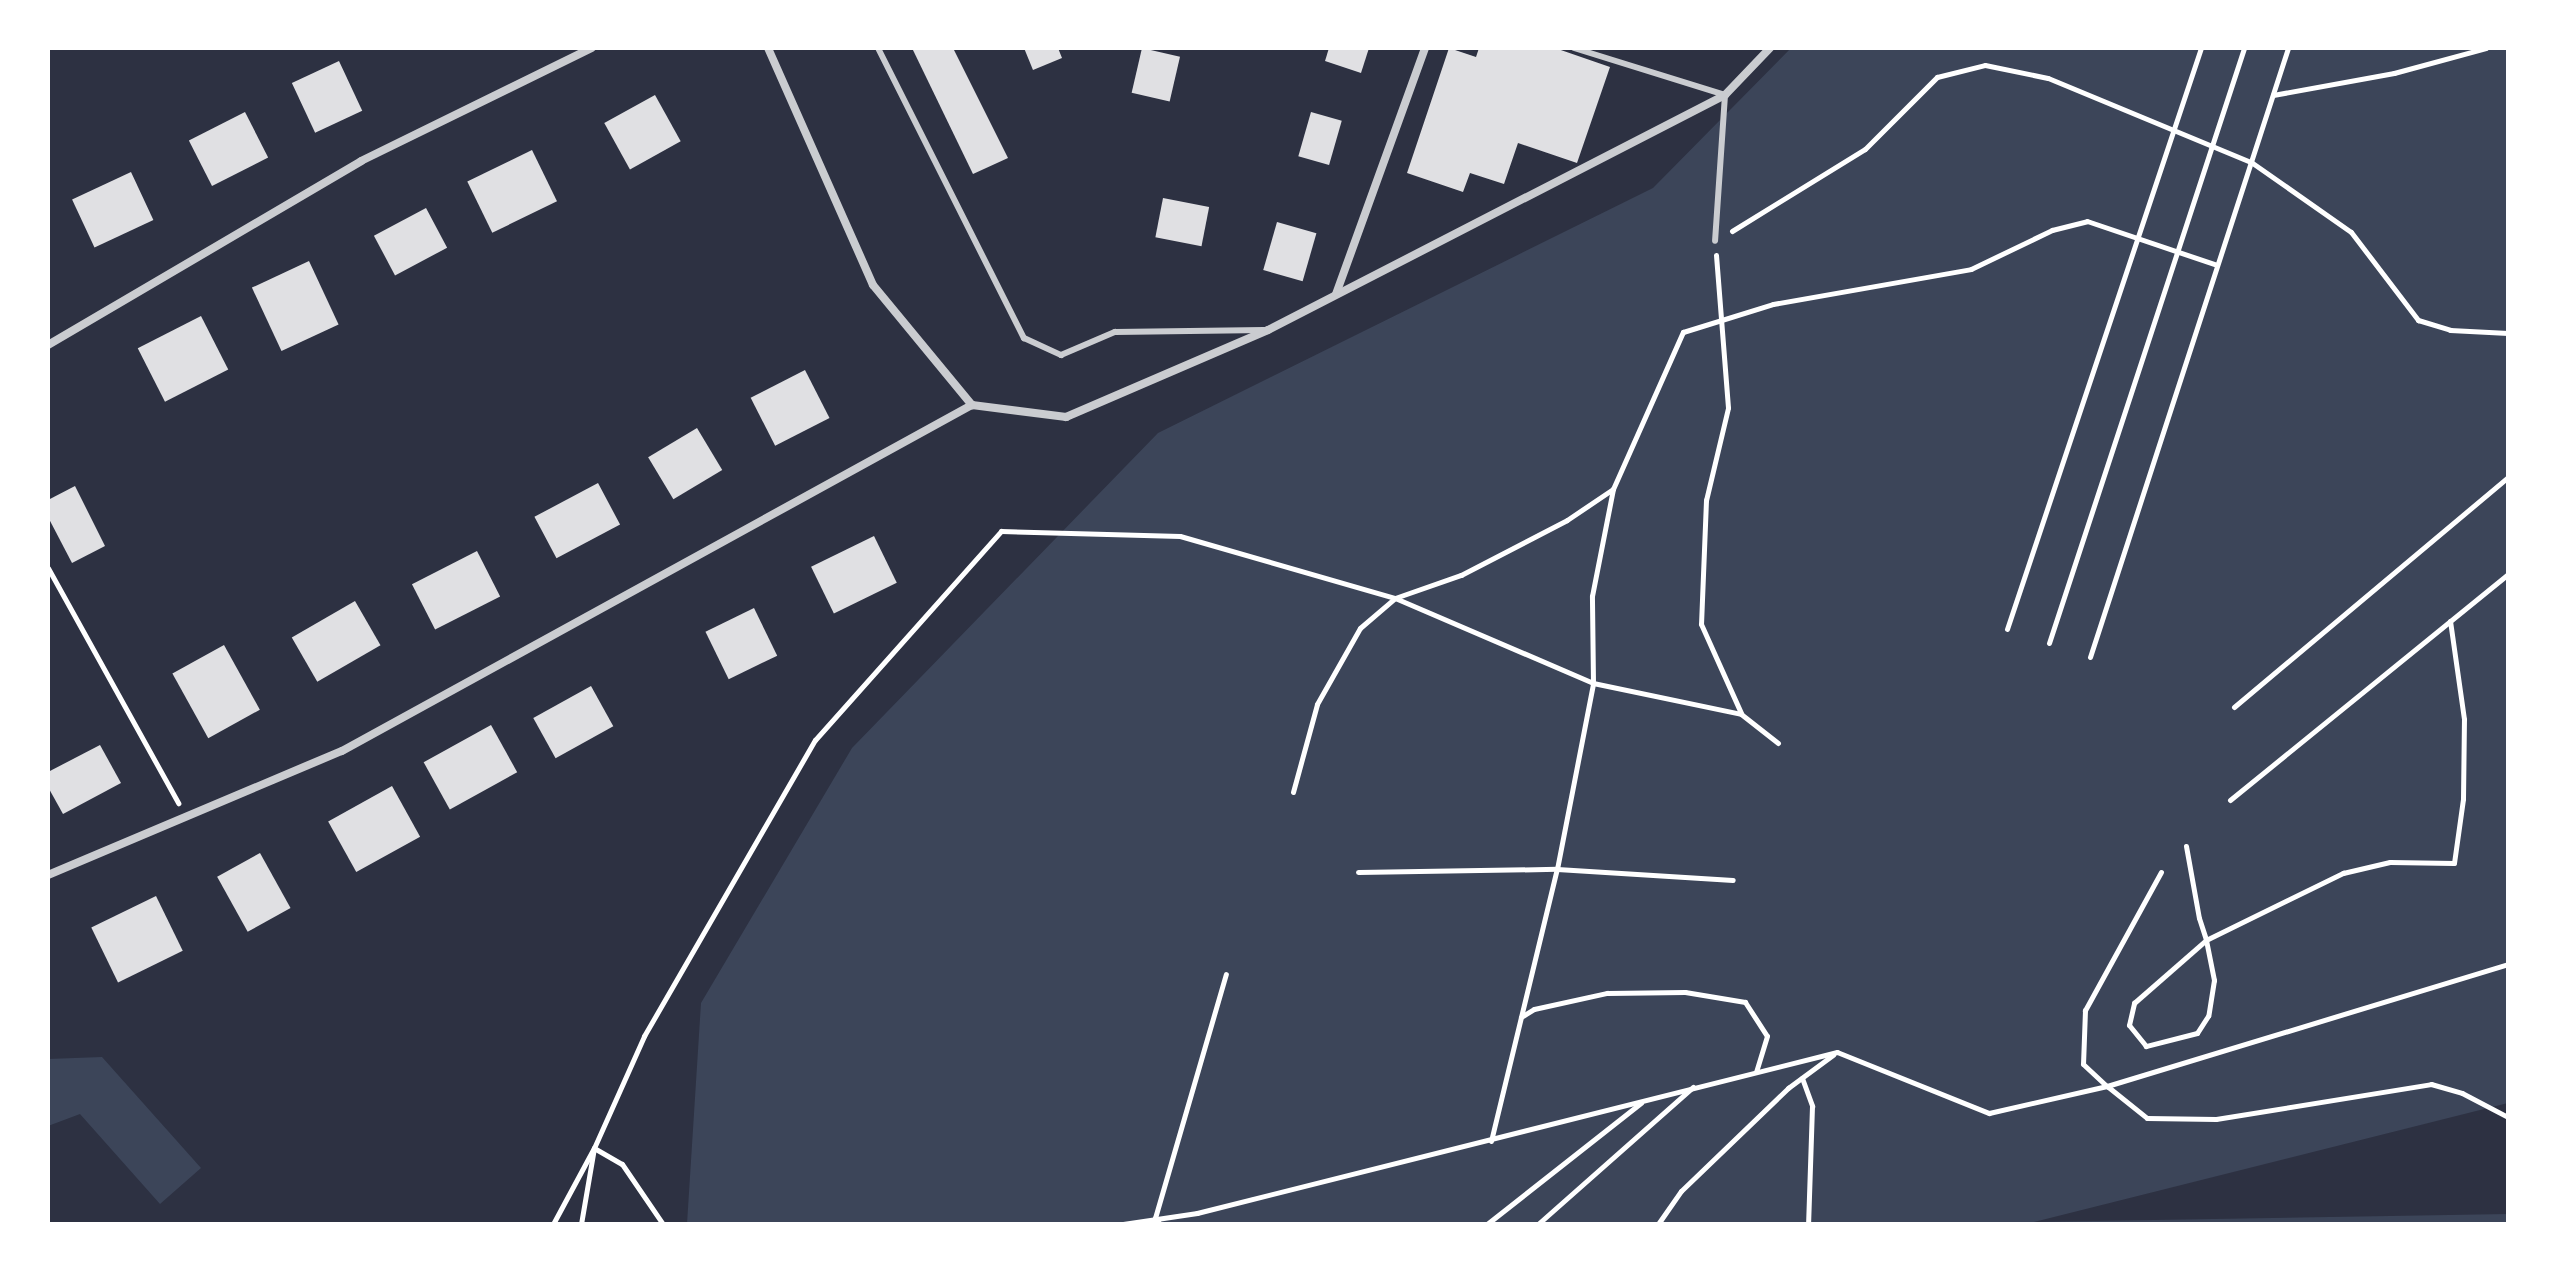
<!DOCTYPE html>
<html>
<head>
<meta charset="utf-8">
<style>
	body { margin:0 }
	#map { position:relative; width:2556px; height:1272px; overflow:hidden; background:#2d3142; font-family:"IBM Plex Serif",serif }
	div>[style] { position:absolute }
	.green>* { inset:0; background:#3c4559 }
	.building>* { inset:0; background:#e0e0e3; transform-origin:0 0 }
	.path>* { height:5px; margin:-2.5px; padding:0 2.5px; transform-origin:2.5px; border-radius:2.5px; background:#fff }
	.service>* { height:6px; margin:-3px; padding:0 3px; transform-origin:3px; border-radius:3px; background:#caccd0 }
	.minor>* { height:8px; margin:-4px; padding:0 4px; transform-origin:4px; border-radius:4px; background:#caccd0 }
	span { translate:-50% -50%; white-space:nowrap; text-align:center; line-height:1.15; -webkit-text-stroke:8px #fff; paint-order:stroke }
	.frame { position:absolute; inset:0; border:50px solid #fff; pointer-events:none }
</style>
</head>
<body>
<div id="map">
	<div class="green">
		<i style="clip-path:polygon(1791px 48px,2508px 48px,2508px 1103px,2034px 1222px,2508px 1214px,2508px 1224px,687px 1224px,701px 1003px,852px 748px,1158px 433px,1653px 188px)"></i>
		<i style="clip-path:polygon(102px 1057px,201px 1168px,160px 1204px,80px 1114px,48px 1126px,48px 1059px)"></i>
	</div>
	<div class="building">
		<i style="clip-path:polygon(912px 48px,953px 48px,1008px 158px,973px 174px)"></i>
		<i style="clip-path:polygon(1024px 48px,1058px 48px,1062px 58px,1033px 70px)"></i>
		<i style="left:1142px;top:48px;width:39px;height:46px;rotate:13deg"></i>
		<i style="clip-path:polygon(1329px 48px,1369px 48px,1361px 73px,1325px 61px)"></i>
		<i style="clip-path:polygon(1449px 48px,1476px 57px,1479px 48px,1555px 48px,1610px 67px,1577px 163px,1518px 143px,1504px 184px,1470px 173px,1463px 192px,1407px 173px)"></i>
		<i style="left:339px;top:61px;width:55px;height:52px;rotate:65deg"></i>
		<i style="left:655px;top:95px;width:53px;height:58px;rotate:61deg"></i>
		<i style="left:245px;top:112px;width:51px;height:63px;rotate:63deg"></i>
		<i style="left:1311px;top:112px;width:32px;height:46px;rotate:16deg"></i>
		<i style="left:532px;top:150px;width:57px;height:72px;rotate:64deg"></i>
		<i style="left:131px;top:172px;width:53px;height:65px;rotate:65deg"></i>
		<i style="left:1163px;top:198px;width:47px;height:40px;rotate:11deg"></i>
		<i style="left:426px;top:208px;width:45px;height:59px;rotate:62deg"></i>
		<i style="left:1277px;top:222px;width:41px;height:50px;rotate:16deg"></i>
		<i style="left:309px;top:261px;width:70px;height:63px;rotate:65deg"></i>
		<i style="left:201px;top:316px;width:60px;height:71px;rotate:63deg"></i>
		<i style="left:805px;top:370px;width:54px;height:61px;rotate:63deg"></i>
		<i style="left:697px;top:428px;width:49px;height:57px;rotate:59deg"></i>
		<i style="left:598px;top:483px;width:47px;height:72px;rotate:62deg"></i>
		<i style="clip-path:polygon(75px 486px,105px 546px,72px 563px,48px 517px,48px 500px)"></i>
		<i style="left:874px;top:536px;width:52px;height:70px;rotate:64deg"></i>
		<i style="left:477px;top:551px;width:51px;height:73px;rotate:63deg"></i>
		<i style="left:355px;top:601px;width:51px;height:73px;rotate:60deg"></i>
		<i style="left:754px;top:608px;width:53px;height:54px;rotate:64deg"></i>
		<i style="left:224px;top:645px;width:74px;height:59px;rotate:61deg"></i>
		<i style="left:591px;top:686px;width:46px;height:66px;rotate:61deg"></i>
		<i style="left:491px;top:725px;width:54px;height:77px;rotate:61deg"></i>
		<i style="clip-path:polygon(100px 745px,121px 783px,63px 814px,48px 787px,48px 772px)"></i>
		<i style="left:392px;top:786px;width:58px;height:73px;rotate:61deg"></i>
		<i style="left:260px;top:853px;width:63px;height:49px;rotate:61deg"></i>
		<i style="left:156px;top:896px;width:61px;height:72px;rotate:64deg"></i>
	</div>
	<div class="path">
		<i style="left:2273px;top:95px;width:123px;rotate:-10.3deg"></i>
		<i style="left:2394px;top:73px;width:95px;rotate:-15.2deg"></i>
		<i style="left:1732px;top:231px;width:156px;rotate:-31.7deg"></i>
		<i style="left:1865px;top:149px;width:102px;rotate:-45deg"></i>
		<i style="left:1937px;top:77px;width:49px;rotate:-14deg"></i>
		<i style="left:1985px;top:65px;width:64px;rotate:11.7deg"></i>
		<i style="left:2048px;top:78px;width:220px;rotate:22.5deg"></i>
		<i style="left:2251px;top:162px;width:122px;rotate:35deg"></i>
		<i style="left:2351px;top:232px;width:111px;rotate:52.7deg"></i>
		<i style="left:2418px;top:320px;width:34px;rotate:17deg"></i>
		<i style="left:2450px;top:330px;width:58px;rotate:3deg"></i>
		<i style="left:1716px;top:255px;width:153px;rotate:85.5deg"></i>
		<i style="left:1728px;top:408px;width:95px;rotate:103.4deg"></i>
		<i style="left:1706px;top:500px;width:124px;rotate:92.3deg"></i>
		<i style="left:1701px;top:624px;width:98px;rotate:65.8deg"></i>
		<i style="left:48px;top:568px;width:269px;rotate:61deg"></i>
		<i style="left:2007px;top:629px;width:613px;rotate:-71.54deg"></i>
		<i style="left:2049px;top:643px;width:626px;rotate:-71.85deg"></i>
		<i style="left:2090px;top:657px;width:640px;rotate:-71.99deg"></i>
		<i style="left:2234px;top:707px;width:358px;rotate:-40deg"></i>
		<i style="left:1293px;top:792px;width:91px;rotate:-74.7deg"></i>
		<i style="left:1317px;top:704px;width:87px;rotate:-60.5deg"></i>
		<i style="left:1360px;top:628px;width:46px;rotate:-40.6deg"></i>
		<i style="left:1395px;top:598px;width:70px;rotate:-19.2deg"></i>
		<i style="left:1461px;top:575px;width:119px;rotate:-27.4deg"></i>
		<i style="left:1567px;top:520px;width:55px;rotate:-34deg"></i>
		<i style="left:1613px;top:489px;width:172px;rotate:-66deg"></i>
		<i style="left:1683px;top:332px;width:94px;rotate:-17.3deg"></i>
		<i style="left:1773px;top:304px;width:201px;rotate:-10deg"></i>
		<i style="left:1971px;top:269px;width:90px;rotate:-25.7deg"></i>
		<i style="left:2052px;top:230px;width:36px;rotate:-14deg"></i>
		<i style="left:2087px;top:221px;width:137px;rotate:18.7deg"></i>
		<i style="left:2230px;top:800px;width:358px;rotate:-39.1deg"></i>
		<i style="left:2186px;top:846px;width:73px;rotate:79.8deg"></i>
		<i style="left:2199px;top:918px;width:23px;rotate:72deg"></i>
		<i style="left:2206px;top:940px;width:41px;rotate:78.7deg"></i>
		<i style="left:2214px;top:980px;width:36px;rotate:99deg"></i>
		<i style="left:2208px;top:1016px;width:20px;rotate:123deg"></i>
		<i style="left:2197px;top:1033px;width:53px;rotate:165.7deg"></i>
		<i style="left:2146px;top:1046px;width:27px;rotate:-129deg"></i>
		<i style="left:2129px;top:1025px;width:23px;rotate:-77deg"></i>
		<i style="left:2134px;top:1003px;width:96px;rotate:-41.2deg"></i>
		<i style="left:2206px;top:940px;width:153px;rotate:-26.1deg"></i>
		<i style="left:2343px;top:873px;width:48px;rotate:-13.2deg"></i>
		<i style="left:2390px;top:862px;width:64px;rotate:0.9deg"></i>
		<i style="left:2454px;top:863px;width:65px;rotate:-82deg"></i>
		<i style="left:2463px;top:799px;width:80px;rotate:-89.3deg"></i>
		<i style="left:2464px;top:719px;width:99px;rotate:-98.1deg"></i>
		<i style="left:1358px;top:872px;width:199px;rotate:-0.9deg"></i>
		<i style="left:1557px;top:869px;width:176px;rotate:3.6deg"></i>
		<i style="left:2161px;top:872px;width:158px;rotate:118.8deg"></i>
		<i style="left:2085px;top:1010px;width:54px;rotate:92.1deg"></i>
		<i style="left:2083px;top:1064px;width:33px;rotate:43deg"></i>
		<i style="left:2107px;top:1086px;width:419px;rotate:-16.9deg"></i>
		<i style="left:1521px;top:1017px;width:15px;rotate:-32deg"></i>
		<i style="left:1534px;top:1009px;width:75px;rotate:-12.4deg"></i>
		<i style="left:1607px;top:993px;width:78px;rotate:-0.7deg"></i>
		<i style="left:1685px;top:992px;width:61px;rotate:9.5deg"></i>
		<i style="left:1745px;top:1002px;width:40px;rotate:57.1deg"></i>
		<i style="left:1767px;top:1036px;width:37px;rotate:107deg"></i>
		<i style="left:1802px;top:1078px;width:30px;rotate:70deg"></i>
		<i style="left:1812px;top:1106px;width:118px;rotate:91.9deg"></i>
		<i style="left:1491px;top:1141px;width:280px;rotate:-76.4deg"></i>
		<i style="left:1557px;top:869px;width:189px;rotate:-79deg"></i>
		<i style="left:1593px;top:683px;width:87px;rotate:-90.7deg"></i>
		<i style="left:1592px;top:596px;width:109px;rotate:-78.9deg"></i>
		<i style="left:553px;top:1224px;width:86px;rotate:-61.7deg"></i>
		<i style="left:594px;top:1148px;width:32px;rotate:30deg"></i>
		<i style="left:622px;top:1164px;width:73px;rotate:55.7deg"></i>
		<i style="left:581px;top:1224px;width:77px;rotate:-80.3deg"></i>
		<i style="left:594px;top:1148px;width:123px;rotate:-65.9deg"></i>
		<i style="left:644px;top:1036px;width:342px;rotate:-60deg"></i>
		<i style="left:815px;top:740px;width:280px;rotate:-48.3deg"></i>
		<i style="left:1001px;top:531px;width:179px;rotate:1.6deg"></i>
		<i style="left:1180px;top:536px;width:224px;rotate:16.1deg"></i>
		<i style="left:1395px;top:598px;width:215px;rotate:23.2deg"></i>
		<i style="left:1593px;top:683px;width:151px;rotate:11.8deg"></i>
		<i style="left:1741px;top:714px;width:47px;rotate:38.1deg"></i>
		<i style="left:1123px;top:1224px;width:75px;rotate:-8.5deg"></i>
		<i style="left:1197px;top:1213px;width:660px;rotate:-14.12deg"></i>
		<i style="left:1837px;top:1052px;width:164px;rotate:21.9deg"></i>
		<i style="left:1989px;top:1113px;width:121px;rotate:-12.9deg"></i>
		<i style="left:2107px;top:1086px;width:51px;rotate:38.7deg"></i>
		<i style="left:2147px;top:1118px;width:69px;rotate:0.8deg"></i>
		<i style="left:2216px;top:1119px;width:218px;rotate:-9.2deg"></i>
		<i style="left:2431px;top:1084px;width:32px;rotate:16deg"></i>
		<i style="left:2462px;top:1093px;width:52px;rotate:27.6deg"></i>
		<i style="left:1160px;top:1224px;width:8px;rotate:-130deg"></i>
		<i style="left:1155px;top:1218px;width:254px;rotate:-73.8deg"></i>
		<i style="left:1487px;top:1224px;width:196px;rotate:-38.2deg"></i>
		<i style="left:1538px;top:1224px;width:207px;rotate:-41.5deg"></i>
		<i style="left:1658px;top:1224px;width:40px;rotate:-55.1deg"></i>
		<i style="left:1681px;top:1191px;width:149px;rotate:-43.9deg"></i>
		<i style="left:1788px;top:1088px;width:56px;rotate:-36.3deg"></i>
	</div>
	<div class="service">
		<i style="left:878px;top:48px;width:325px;rotate:63.3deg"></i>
		<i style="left:1024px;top:338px;width:41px;rotate:24.7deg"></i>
		<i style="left:1061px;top:355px;width:59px;rotate:-23.1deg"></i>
		<i style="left:1115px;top:332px;width:149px;rotate:-0.8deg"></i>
		<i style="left:1574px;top:48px;width:158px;rotate:17.3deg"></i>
		<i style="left:1725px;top:95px;width:146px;rotate:93.9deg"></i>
	</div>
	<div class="minor">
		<i style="left:768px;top:48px;width:259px;rotate:66.1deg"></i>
		<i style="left:873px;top:285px;width:156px;rotate:50.5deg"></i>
		<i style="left:972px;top:405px;width:95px;rotate:7.3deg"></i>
		<i style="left:1066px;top:417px;width:220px;rotate:-23.3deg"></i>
		<i style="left:1268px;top:330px;width:514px;rotate:-27.21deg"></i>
		<i style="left:1725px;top:95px;width:65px;rotate:-46.2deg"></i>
		<i style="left:1336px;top:294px;width:262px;rotate:-70.1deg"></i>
		<i style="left:48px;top:345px;width:363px;rotate:-30.4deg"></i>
		<i style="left:361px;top:161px;width:257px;rotate:-26.1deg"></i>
		<i style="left:48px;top:875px;width:319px;rotate:-22.9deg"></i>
		<i style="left:342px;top:751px;width:719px;rotate:-28.78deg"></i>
	</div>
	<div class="frame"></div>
</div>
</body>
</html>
